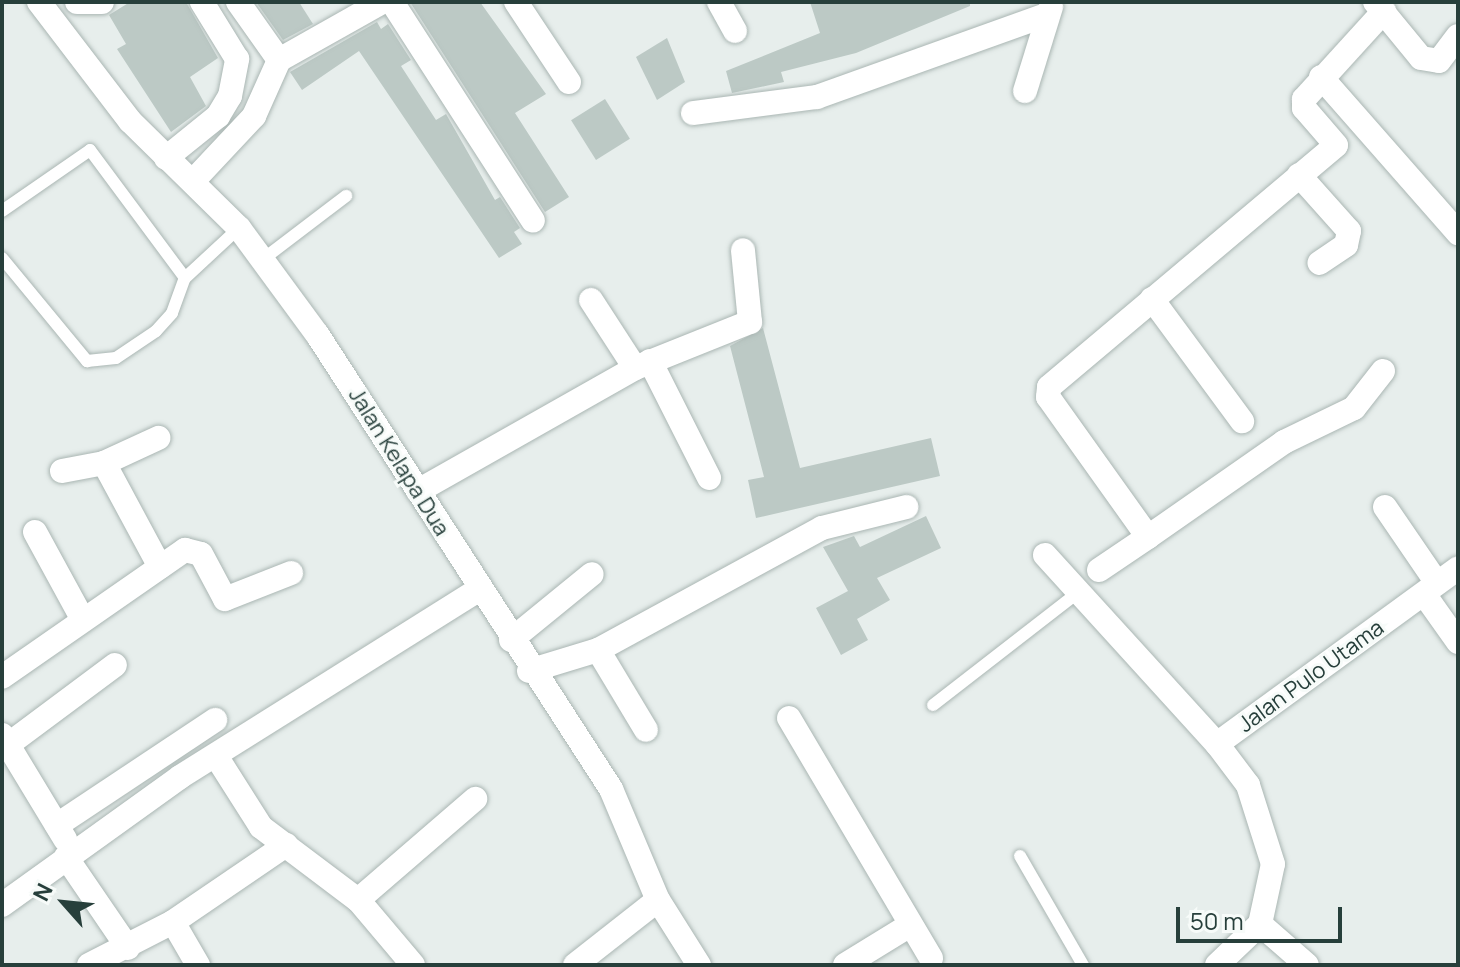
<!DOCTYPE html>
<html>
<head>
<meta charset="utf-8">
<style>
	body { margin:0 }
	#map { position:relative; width:1460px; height:967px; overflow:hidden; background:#e7eeec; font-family:Manrope,sans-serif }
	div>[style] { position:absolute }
	.building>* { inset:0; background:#bcc9c5; transform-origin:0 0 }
	.roads { filter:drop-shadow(0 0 2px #aab6b3) drop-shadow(0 0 2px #aab6b3) }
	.lane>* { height:12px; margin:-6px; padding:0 6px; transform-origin:6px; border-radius:6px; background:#fff }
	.street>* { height:24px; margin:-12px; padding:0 12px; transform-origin:12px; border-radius:12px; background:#fff }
	.secondary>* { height:24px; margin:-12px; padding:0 12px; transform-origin:12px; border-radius:12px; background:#fff }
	span { translate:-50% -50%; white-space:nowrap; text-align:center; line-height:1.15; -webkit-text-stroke:6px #f7fbf9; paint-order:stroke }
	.street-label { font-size:22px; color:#273f3b }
	.frame { position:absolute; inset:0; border:4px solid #273f3b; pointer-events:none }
	.north { position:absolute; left:24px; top:863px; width:80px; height:80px; -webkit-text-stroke:6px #f7fbf9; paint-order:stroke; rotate:297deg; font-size:22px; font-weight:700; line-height:32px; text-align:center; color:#273f3b }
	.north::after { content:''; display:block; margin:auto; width:28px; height:36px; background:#273f3b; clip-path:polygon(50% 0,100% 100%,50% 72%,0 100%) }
	.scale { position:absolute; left:1176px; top:907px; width:166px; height:36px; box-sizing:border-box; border:4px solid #273f3b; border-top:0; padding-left:10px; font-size:24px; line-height:28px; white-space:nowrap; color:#273f3b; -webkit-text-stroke:6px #f7fbf9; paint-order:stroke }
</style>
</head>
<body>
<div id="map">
	<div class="building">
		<i style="clip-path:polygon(130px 2px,186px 2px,218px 58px,190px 77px,206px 106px,171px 132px,117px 49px,126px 44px,109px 15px)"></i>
		<i style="clip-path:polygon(256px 2px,299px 2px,313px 24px,283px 40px)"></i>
		<i style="clip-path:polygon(410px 2px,480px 2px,546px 94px,515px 113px,569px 197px,545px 212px)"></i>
		<i style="clip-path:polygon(810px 2px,970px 2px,970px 6px,856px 53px,781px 72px,784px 82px,732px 93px,726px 71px,820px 33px)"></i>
		<i style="clip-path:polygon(377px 22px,381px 29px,388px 24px,411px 60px,401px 66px,436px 120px,446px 114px,495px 200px,500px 197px,520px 228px,514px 232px,522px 244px,499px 258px,359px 51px,302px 90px,290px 72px)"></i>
		<i style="clip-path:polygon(667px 38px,685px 82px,657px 100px,636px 57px)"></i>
		<i style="left:605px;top:99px;width:47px;height:40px;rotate:58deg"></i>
		<i style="clip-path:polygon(763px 328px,800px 468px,931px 438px,940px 476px,756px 518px,748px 480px,764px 477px,730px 346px)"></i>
		<i style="clip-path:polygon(926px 516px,941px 548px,877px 578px,890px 600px,857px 619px,868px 640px,841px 655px,816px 608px,848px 591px,823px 547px,854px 536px,860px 547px)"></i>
	</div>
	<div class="roads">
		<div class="lane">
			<i style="left:2px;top:211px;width:107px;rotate:-34.7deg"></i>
			<i style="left:90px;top:150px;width:159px;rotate:53.4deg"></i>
			<i style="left:185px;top:278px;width:74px;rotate:-42.8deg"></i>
			<i style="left:2px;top:258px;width:134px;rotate:50.5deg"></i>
			<i style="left:87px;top:361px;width:29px;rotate:-6deg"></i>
			<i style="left:116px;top:358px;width:48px;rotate:-34deg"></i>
			<i style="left:156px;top:331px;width:24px;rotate:-48deg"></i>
			<i style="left:172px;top:313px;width:37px;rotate:-70deg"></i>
			<i style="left:262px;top:260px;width:106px;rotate:-37.3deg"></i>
			<i style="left:933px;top:705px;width:180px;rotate:-37.8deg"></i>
			<i style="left:1020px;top:856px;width:126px;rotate:60deg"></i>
		</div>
		<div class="street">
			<i style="left:77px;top:2px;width:25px"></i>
			<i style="left:238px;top:2px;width:71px;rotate:54.7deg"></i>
			<i style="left:392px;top:2px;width:260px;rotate:57.2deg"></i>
			<i style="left:516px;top:2px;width:96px;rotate:56.5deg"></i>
			<i style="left:719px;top:2px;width:33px;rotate:61deg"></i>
			<i style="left:1375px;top:2px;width:72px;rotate:50.6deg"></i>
			<i style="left:1421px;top:58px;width:18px;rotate:9deg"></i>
			<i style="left:1439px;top:61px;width:31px;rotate:-53deg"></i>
			<i style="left:1321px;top:77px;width:208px;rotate:48.7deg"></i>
			<i style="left:1025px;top:91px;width:88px;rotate:-72.8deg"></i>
			<i style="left:693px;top:113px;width:125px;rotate:-7.4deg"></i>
			<i style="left:817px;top:97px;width:243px;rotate:-19.7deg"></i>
			<i style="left:166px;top:158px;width:67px;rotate:-38.9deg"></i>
			<i style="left:218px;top:116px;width:23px;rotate:-59deg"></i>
			<i style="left:230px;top:96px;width:38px;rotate:-79deg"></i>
			<i style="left:237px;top:59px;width:67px;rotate:-121.6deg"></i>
			<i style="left:1299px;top:175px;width:75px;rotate:48.2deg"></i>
			<i style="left:1349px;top:231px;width:14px;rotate:102deg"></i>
			<i style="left:1346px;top:245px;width:32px;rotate:146deg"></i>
			<i style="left:194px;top:180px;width:88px;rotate:-46.8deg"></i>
			<i style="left:254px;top:116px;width:61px;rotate:-65.9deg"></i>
			<i style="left:279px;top:60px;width:118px;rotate:-29.4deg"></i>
			<i style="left:1152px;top:299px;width:152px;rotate:53.6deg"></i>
			<i style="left:591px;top:300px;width:81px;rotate:57.1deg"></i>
			<i style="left:650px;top:361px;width:131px;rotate:63.2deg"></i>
			<i style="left:104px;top:463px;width:60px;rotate:-24.8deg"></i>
			<i style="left:62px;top:471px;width:43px;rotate:-10.8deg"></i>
			<i style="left:104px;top:463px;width:118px;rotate:61.7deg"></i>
			<i style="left:418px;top:491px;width:249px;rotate:-29.5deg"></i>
			<i style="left:635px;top:368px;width:124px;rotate:-21.8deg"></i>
			<i style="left:750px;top:322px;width:72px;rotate:-95.6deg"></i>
			<i style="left:1385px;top:507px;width:92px;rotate:55.6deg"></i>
			<i style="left:35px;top:532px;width:100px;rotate:61.4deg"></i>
			<i style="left:1148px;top:537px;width:166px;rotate:-34.9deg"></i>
			<i style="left:1284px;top:442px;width:78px;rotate:-25.9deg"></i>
			<i style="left:1354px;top:408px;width:47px;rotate:-51.9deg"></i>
			<i style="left:1045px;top:555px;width:256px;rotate:47.7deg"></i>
			<i style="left:1099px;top:570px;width:59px;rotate:-34deg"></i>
			<i style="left:1148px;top:537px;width:172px;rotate:-125.5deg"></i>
			<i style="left:1048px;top:397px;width:10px;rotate:-84deg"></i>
			<i style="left:1049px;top:387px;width:375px;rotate:-40.1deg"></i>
			<i style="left:1336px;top:145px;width:49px;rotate:-130.9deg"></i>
			<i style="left:1304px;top:108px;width:9px;rotate:-90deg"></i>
			<i style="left:1304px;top:99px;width:119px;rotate:-47.7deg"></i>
			<i style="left:1424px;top:594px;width:59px;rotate:54.7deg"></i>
			<i style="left:511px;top:640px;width:104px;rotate:-39.2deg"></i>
			<i style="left:598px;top:650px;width:255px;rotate:-28.6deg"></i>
			<i style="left:822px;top:528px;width:87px;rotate:-14deg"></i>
			<i style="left:529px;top:671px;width:72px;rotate:-16.9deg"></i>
			<i style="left:598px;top:650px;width:93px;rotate:59deg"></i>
			<i style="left:2px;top:677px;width:223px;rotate:-34.8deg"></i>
			<i style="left:185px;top:550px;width:16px;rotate:14deg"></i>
			<i style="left:201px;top:554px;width:51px;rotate:61.9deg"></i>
			<i style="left:225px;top:599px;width:71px;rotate:-21.5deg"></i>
			<i style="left:789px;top:718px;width:279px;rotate:59.4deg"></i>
			<i style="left:2px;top:735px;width:122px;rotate:58.8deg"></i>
			<i style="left:9px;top:744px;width:132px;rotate:-36.7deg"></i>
			<i style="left:216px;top:756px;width:84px;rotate:57.6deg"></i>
			<i style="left:261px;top:827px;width:121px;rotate:37deg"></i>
			<i style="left:57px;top:825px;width:190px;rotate:-33.6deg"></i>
			<i style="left:66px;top:857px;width:110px;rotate:55.7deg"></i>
			<i style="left:2px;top:905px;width:219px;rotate:-35.7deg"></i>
			<i style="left:180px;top:777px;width:354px;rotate:-32.1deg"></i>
			<i style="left:173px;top:922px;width:50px;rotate:59.8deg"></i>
			<i style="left:1260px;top:924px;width:62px;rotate:41.1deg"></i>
			<i style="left:89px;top:965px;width:94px;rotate:-27.1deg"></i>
			<i style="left:173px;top:922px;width:137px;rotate:-34.3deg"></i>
			<i style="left:413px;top:965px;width:85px;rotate:-130.2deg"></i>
			<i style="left:358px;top:900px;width:155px;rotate:-40.8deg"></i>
			<i style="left:575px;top:965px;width:105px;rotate:-38.1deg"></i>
			<i style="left:845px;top:965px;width:76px;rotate:-31.6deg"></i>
			<i style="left:1217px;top:965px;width:59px;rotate:-43.6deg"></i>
			<i style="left:1260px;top:924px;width:61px;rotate:-77.8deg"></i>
			<i style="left:1273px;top:864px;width:83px;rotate:-107.6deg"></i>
			<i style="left:1248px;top:785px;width:51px;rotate:-127.1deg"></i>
			<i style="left:1217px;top:744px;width:298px;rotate:-36.1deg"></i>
		</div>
		<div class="secondary">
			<i style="left:39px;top:2px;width:150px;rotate:52.6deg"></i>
			<i style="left:130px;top:121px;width:153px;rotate:44.5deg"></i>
			<i style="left:239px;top:228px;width:132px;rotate:53.7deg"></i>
			<i style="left:317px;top:334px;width:542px;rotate:57.13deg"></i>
			<i style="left:611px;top:789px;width:121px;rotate:67.1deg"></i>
			<i style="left:658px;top:900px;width:77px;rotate:57.8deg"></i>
		</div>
	</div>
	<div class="street-label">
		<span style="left:399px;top:462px;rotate:58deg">Jalan Kelapa Dua</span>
		<span style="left:1311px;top:676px;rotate:-36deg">Jalan Pulo Utama</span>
	</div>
	<div class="frame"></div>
	<div class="north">N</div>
	<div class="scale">50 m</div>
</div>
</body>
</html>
